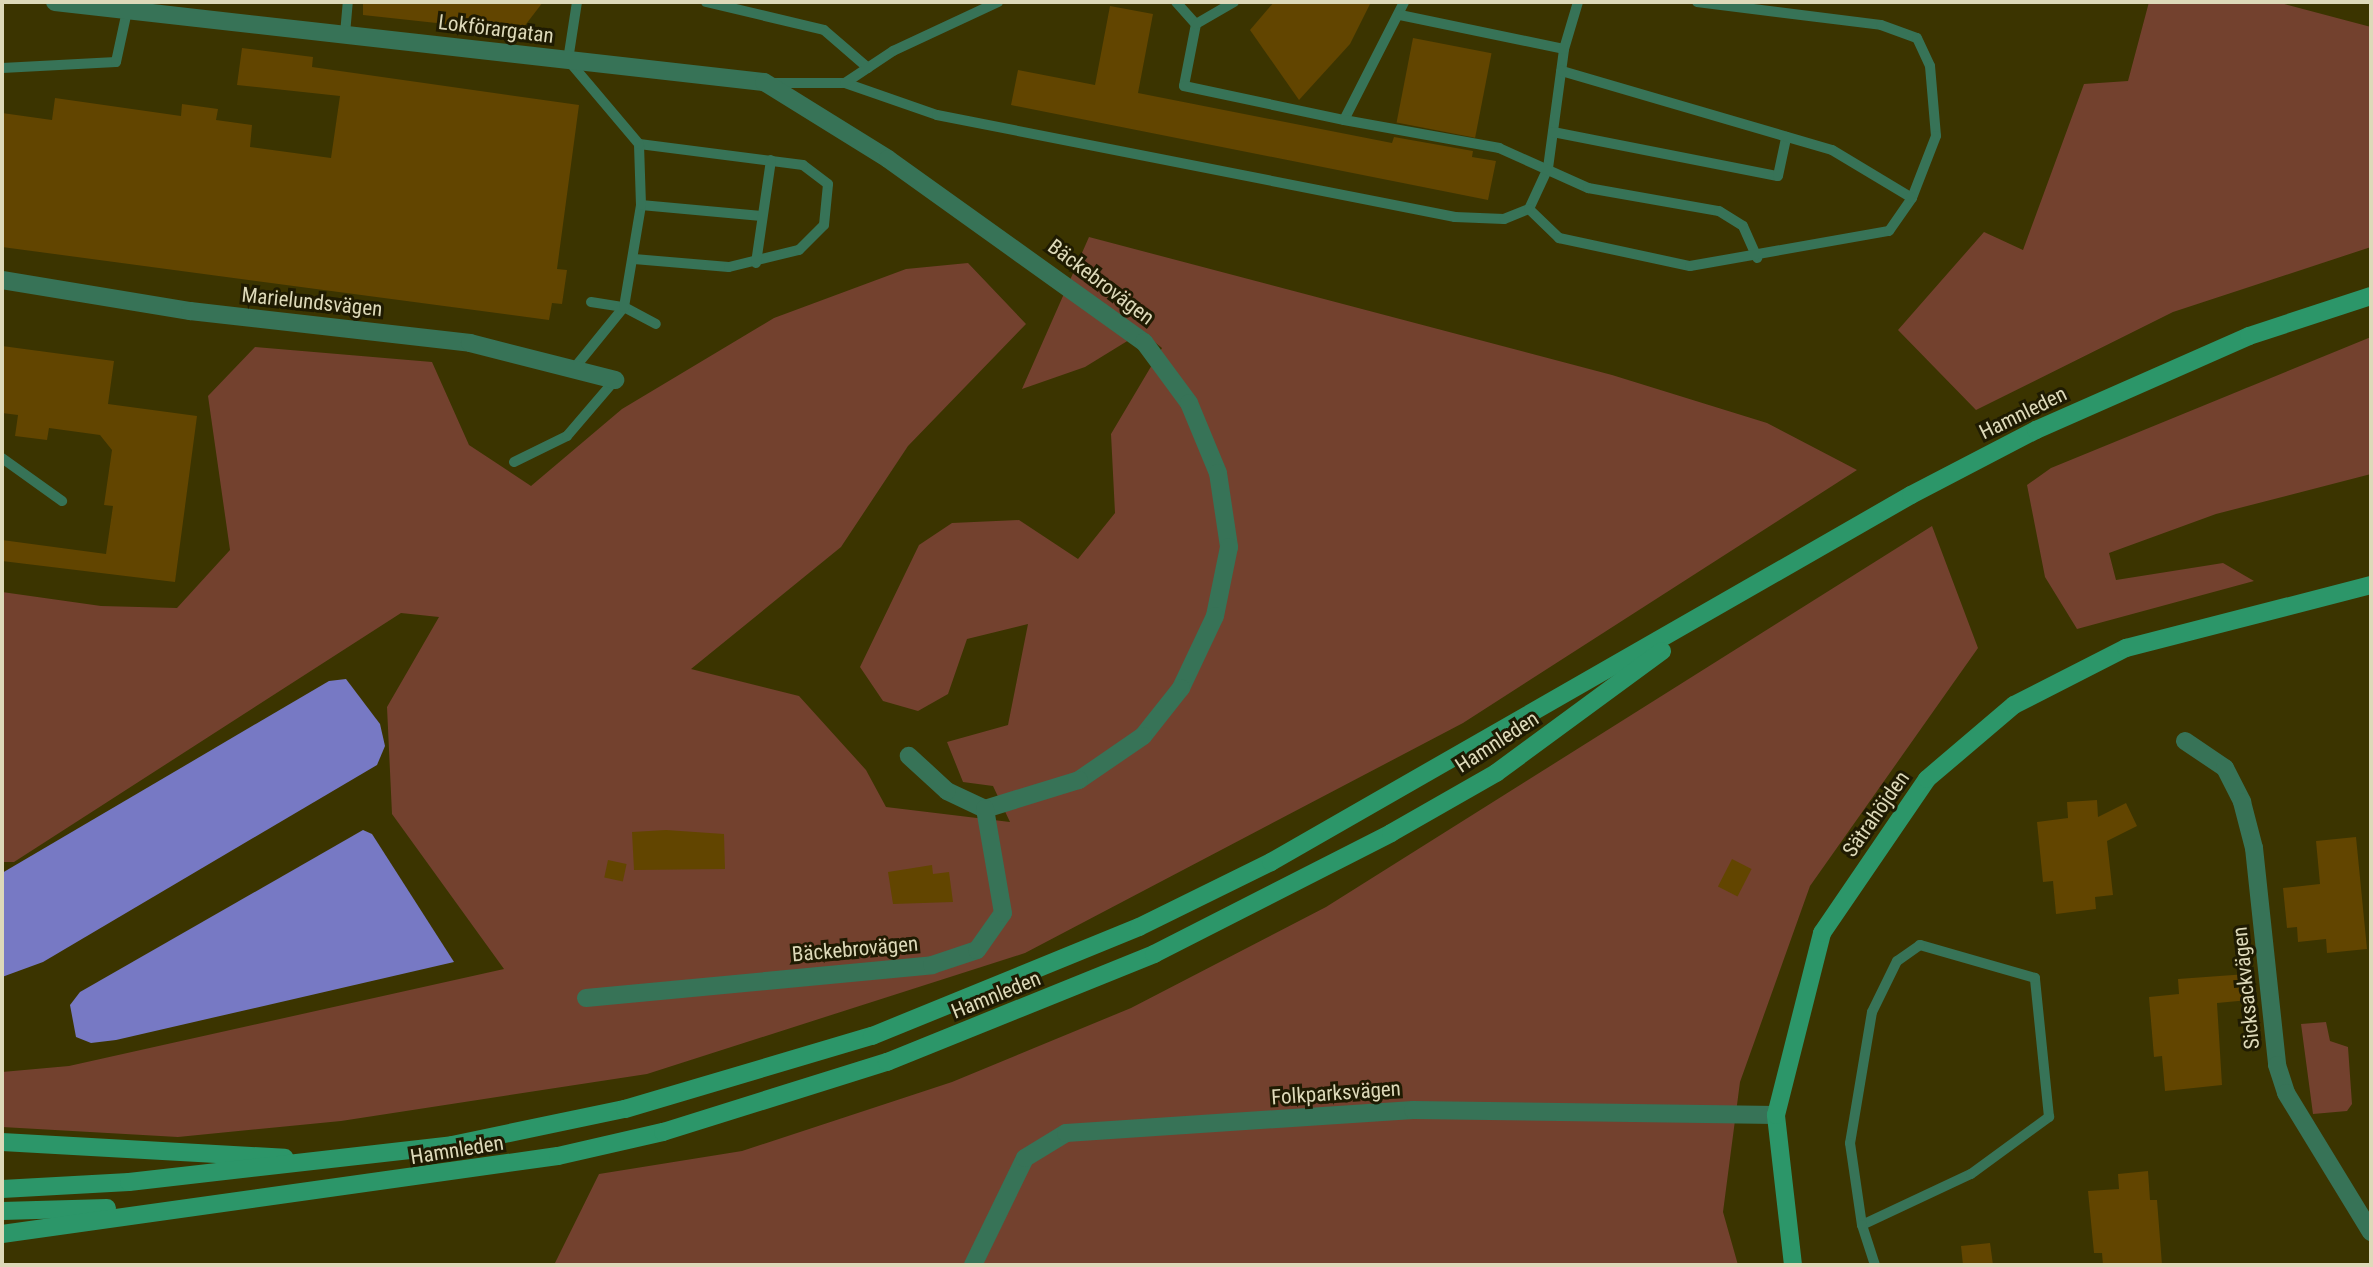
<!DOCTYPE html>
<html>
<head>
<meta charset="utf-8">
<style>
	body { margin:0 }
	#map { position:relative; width:2373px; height:1267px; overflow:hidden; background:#3b3400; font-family:"Roboto Condensed",sans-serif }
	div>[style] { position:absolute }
	.green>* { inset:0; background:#73412e }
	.water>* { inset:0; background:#7779c4 }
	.building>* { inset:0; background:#624500; transform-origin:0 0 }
	.lane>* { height:10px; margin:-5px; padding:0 5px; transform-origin:5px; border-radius:5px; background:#377357 }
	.street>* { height:18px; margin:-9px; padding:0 9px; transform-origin:9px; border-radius:9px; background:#377357 }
	.secondary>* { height:18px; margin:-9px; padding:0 9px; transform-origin:9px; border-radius:9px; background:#2c9669 }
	span { translate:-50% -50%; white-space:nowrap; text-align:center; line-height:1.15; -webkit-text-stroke:6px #1f1b02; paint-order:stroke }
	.street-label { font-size:21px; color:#ddd9b9 }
	.frame { position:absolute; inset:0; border:4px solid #ddd9b9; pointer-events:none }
</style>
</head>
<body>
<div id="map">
	<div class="green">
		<i style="clip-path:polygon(2149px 2px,2277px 2px,2371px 27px,2371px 247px,2173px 312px,1976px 410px,1898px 330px,1984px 232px,2023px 250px,2084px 84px,2128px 81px)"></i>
		<i style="clip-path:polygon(1089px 237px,1612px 375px,1767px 423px,1857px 470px,1463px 723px,1025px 953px,647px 1074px,341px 1121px,178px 1137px,2px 1127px,2px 1072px,69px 1066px,504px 969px,392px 814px,387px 707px,439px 617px,401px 613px,14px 862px,2px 862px,2px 592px,101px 606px,177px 608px,230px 550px,208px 396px,255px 347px,432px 362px,469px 445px,531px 486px,622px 409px,774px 318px,906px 269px,968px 263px,1026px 324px,908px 446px,841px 547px,691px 669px,799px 696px,866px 770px,886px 807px,1010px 822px,993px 786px,963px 782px,947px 742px,1008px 725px,1028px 624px,967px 639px,948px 694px,918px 711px,883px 701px,860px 667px,919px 545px,952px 523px,1019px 520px,1078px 559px,1115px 513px,1111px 434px,1162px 348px,1142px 332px,1085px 367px,1022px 389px)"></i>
		<i style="clip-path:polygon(2371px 337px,2371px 474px,2216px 514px,2109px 553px,2116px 580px,2223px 563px,2254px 581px,2077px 629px,2045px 577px,2027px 485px,2051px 468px)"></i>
		<i style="clip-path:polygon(1932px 526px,1978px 648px,1810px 886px,1740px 1082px,1723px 1212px,1738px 1265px,555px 1263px,599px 1174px,742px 1151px,952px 1082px,1131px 1008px,1326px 907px)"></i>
		<i style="clip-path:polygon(2326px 1022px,2330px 1041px,2348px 1047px,2352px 1104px,2347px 1111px,2313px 1114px,2301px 1024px)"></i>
	</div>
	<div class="water">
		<i style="clip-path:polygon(346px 679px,380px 724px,385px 746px,377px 765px,43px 962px,2px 977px,2px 873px,329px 681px)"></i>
		<i style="clip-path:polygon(363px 830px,372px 834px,454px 962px,116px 1040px,91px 1043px,76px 1037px,70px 1005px,80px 992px)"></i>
	</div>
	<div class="building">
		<i style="clip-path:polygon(363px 2px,543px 2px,520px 32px,363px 15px)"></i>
		<i style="clip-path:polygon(1274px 2px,1371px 2px,1350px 44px,1299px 100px,1250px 30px)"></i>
		<i style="clip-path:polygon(1110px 6px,1153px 14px,1138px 93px,1392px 143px,1394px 137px,1473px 151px,1472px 157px,1496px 161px,1488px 200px,1011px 105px,1018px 70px,1095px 85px)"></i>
		<i style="left:1413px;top:38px;width:80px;height:86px;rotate:11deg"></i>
		<i style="clip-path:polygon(242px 48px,313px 57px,312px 67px,579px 105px,557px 269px,567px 270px,562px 304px,552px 303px,549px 320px,2px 247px,2px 113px,52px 120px,55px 98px,181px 116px,182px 104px,218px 109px,216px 120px,252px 125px,250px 147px,331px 158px,340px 96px,237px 85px)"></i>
		<i style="clip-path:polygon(2px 346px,114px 361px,108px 404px,197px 416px,175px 582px,2px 561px,2px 540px,106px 554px,113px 506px,104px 505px,112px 450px,100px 435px,49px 428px,47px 440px,15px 436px,18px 415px,2px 413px)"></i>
		<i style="clip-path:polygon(2097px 800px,2098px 817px,2126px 803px,2137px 826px,2107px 841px,2113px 895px,2095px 897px,2096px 909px,2056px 914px,2053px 881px,2043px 882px,2037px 822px,2068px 818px,2067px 802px)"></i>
		<i style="clip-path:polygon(666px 830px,724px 834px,725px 869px,634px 870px,632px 832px)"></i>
		<i style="clip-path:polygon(2356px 837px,2367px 949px,2327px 953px,2326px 939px,2298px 942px,2297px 927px,2287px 928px,2283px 888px,2320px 884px,2316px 841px)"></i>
		<i style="left:1732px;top:859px;width:22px;height:31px;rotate:27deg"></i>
		<i style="left:608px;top:860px;width:19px;height:18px;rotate:12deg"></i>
		<i style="clip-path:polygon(932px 865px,933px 874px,949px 872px,953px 902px,893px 904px,888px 872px)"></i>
		<i style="clip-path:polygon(2247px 974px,2249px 1000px,2217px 1003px,2222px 1085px,2165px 1091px,2162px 1056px,2154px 1057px,2149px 997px,2179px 994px,2178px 979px)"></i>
		<i style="clip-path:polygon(2148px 1171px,2150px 1200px,2157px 1200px,2162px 1265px,2103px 1265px,2102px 1253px,2094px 1253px,2088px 1191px,2119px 1189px,2118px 1174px)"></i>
		<i style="clip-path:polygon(1990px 1243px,1993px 1265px,1963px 1265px,1961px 1246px)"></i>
	</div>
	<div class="lane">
		<i style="left:706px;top:2px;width:121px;rotate:13.3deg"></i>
		<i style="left:824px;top:30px;width:58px;rotate:40.8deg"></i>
		<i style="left:1176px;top:2px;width:30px;rotate:48deg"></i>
		<i style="left:1196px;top:24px;width:63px;rotate:101deg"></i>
		<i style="left:1184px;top:86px;width:164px;rotate:12deg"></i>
		<i style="left:1344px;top:120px;width:132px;rotate:-63deg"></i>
		<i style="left:1697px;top:2px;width:185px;rotate:7.1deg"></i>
		<i style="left:1881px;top:25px;width:38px;rotate:20deg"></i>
		<i style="left:1917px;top:38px;width:31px;rotate:65deg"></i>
		<i style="left:1930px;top:66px;width:70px;rotate:85.1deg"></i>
		<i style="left:1936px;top:136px;width:66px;rotate:111.2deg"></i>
		<i style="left:1400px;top:15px;width:167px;rotate:11.7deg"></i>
		<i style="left:1196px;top:24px;width:44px;rotate:-30.1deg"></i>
		<i style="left:345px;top:34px;width:32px;rotate:-85deg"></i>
		<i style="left:2px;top:68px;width:114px;rotate:-3deg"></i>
		<i style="left:116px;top:62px;width:52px;rotate:-77.8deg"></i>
		<i style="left:771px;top:83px;width:74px"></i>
		<i style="left:845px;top:83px;width:97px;rotate:19.2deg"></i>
		<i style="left:937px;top:115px;width:528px;rotate:11.14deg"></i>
		<i style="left:1455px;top:217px;width:49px;rotate:2.3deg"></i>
		<i style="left:1504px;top:219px;width:27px;rotate:-22deg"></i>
		<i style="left:1529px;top:209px;width:45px;rotate:-65.1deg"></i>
		<i style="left:1548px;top:168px;width:120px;rotate:-82.3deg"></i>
		<i style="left:1564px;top:49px;width:49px;rotate:-73.4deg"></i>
		<i style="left:845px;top:83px;width:58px;rotate:-33.7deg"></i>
		<i style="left:893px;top:51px;width:116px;rotate:-25deg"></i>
		<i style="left:1344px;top:120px;width:158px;rotate:10.2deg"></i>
		<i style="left:1499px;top:148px;width:98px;rotate:24.2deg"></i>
		<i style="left:1588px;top:188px;width:133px;rotate:10deg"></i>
		<i style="left:1719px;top:211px;width:28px;rotate:32deg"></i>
		<i style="left:1743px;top:226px;width:35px;rotate:66deg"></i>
		<i style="left:1553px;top:132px;width:229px;rotate:11.1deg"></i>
		<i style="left:1778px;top:176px;width:40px;rotate:-78deg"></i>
		<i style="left:641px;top:205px;width:121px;rotate:5.2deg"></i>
		<i style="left:1529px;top:209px;width:42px;rotate:44deg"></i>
		<i style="left:1559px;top:238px;width:134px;rotate:12.1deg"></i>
		<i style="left:1690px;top:266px;width:202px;rotate:-10deg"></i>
		<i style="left:1889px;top:231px;width:40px;rotate:-55.1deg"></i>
		<i style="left:1912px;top:198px;width:93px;rotate:-149deg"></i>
		<i style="left:1832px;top:150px;width:282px;rotate:-163.7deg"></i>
		<i style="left:634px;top:259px;width:95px;rotate:4.8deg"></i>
		<i style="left:729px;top:267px;width:72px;rotate:-13.7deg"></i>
		<i style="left:799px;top:250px;width:35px;rotate:-45deg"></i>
		<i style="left:824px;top:225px;width:41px;rotate:-84.4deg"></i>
		<i style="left:828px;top:184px;width:31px;rotate:-143deg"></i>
		<i style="left:803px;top:165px;width:165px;rotate:-172.7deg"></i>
		<i style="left:756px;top:263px;width:104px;rotate:-81.7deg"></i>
		<i style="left:591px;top:302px;width:33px;rotate:9deg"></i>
		<i style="left:624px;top:307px;width:36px;rotate:28deg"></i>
		<i style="left:576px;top:366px;width:76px;rotate:-50.9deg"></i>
		<i style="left:624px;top:307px;width:103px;rotate:-80.5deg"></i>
		<i style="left:641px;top:205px;width:61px;rotate:-91.9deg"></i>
		<i style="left:639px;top:144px;width:110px;rotate:-130.2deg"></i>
		<i style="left:568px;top:60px;width:59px;rotate:-81.2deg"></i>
		<i style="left:2px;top:458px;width:74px;rotate:35.6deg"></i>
		<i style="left:514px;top:462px;width:59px;rotate:-26.1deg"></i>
		<i style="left:567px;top:436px;width:74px;rotate:-49.4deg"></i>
		<i style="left:1862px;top:1225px;width:120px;rotate:-25.1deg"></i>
		<i style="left:1971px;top:1174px;width:97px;rotate:-36.2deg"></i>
		<i style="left:2049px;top:1117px;width:140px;rotate:-95.8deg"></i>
		<i style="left:2035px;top:978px;width:120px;rotate:-164deg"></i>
		<i style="left:1920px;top:945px;width:28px;rotate:145deg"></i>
		<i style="left:1897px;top:961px;width:57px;rotate:116.1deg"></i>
		<i style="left:1872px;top:1012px;width:133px;rotate:99.5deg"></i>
		<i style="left:1850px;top:1143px;width:83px;rotate:81.7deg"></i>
		<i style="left:1862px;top:1225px;width:42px;rotate:72deg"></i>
	</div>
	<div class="street">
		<i style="left:55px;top:2px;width:713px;rotate:6.44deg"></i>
		<i style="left:764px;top:82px;width:146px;rotate:31.8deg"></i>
		<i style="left:888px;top:159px;width:315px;rotate:35.6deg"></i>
		<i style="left:1144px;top:342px;width:76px;rotate:53.6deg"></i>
		<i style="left:1189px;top:403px;width:76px;rotate:67.5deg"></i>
		<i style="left:1218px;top:473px;width:75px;rotate:81.5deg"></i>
		<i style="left:1229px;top:547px;width:70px;rotate:101.5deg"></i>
		<i style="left:1215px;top:616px;width:80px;rotate:115.3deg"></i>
		<i style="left:1181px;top:688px;width:61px;rotate:128.4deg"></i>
		<i style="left:1143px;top:736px;width:78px;rotate:145.5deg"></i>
		<i style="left:1079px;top:780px;width:98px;rotate:162.9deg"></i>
		<i style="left:985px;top:809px;width:42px;rotate:-154.7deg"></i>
		<i style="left:947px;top:791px;width:52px;rotate:-137.4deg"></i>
		<i style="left:2px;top:280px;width:191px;rotate:9.4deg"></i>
		<i style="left:190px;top:311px;width:282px;rotate:6.5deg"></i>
		<i style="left:470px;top:343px;width:150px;rotate:14.3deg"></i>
		<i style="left:2185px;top:741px;width:48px;rotate:34deg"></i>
		<i style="left:2225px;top:768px;width:38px;rotate:63deg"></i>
		<i style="left:2242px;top:802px;width:48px;rotate:75.4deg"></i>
		<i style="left:2254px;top:848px;width:218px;rotate:83.9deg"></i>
		<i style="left:2277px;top:1065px;width:29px;rotate:72deg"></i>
		<i style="left:2286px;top:1093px;width:163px;rotate:58.6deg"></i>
		<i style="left:586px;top:998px;width:348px;rotate:-5.4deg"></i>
		<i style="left:932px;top:965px;width:47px;rotate:-18.4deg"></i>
		<i style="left:977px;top:950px;width:45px;rotate:-54.9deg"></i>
		<i style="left:1003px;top:913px;width:106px;rotate:-99.8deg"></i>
		<i style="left:973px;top:1265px;width:119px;rotate:-64.1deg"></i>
		<i style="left:1025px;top:1158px;width:48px;rotate:-31.4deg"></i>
		<i style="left:1066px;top:1133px;width:348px;rotate:-3.8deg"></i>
		<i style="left:1413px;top:1110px;width:363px;rotate:0.8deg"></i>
	</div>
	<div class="secondary">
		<i style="left:2px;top:1142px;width:283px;rotate:3.2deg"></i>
		<i style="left:2px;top:1189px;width:127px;rotate:-3.2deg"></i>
		<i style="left:129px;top:1182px;width:325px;rotate:-6.5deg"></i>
		<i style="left:452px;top:1145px;width:177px;rotate:-11.8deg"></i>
		<i style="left:625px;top:1109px;width:258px;rotate:-16.5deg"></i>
		<i style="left:872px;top:1036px;width:288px;rotate:-22.2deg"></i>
		<i style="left:1139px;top:927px;width:147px;rotate:-26.2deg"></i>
		<i style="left:1271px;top:862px;width:738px;rotate:-29.83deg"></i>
		<i style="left:1911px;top:495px;width:141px;rotate:-27.5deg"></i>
		<i style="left:2036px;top:430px;width:233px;rotate:-23.8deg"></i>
		<i style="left:2249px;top:336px;width:128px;rotate:-18.2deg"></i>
		<i style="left:2px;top:1211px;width:105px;rotate:-1.6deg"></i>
		<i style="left:2px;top:1234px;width:561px;rotate:-7.99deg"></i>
		<i style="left:558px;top:1156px;width:108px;rotate:-12.9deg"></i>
		<i style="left:663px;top:1132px;width:235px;rotate:-17.4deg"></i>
		<i style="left:887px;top:1062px;width:288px;rotate:-22deg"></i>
		<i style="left:1154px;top:954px;width:266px;rotate:-27deg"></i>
		<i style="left:1391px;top:833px;width:121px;rotate:-29.7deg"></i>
		<i style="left:1496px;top:773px;width:206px;rotate:-36.3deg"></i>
		<i style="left:1793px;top:1265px;width:151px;rotate:-96.5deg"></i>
		<i style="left:1776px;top:1115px;width:188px;rotate:-75.8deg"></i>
		<i style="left:1822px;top:933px;width:186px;rotate:-55.7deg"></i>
		<i style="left:1927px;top:779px;width:114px;rotate:-40.4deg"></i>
		<i style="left:2014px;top:705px;width:126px;rotate:-27deg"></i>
		<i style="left:2126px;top:648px;width:253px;rotate:-14.4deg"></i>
	</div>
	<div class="street-label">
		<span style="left:496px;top:29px;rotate:7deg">Lokförargatan</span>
		<span style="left:1101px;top:282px;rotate:37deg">Bäckebrovägen</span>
		<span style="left:312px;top:302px;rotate:6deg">Marielundsvägen</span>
		<span style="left:2023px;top:413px;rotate:-26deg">Hamnleden</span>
		<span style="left:1497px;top:742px;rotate:-33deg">Hamnleden</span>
		<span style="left:1876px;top:814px;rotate:-55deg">Sätrahöjden</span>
		<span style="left:855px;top:949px;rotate:-5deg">Bäckebrovägen</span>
		<span style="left:2246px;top:988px;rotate:-96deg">Sicksackvägen</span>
		<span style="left:996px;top:995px;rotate:-22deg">Hamnleden</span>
		<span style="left:1336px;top:1093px;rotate:-4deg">Folkparksvägen</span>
		<span style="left:457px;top:1150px;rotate:-9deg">Hamnleden</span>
	</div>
	<div class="frame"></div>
</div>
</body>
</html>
